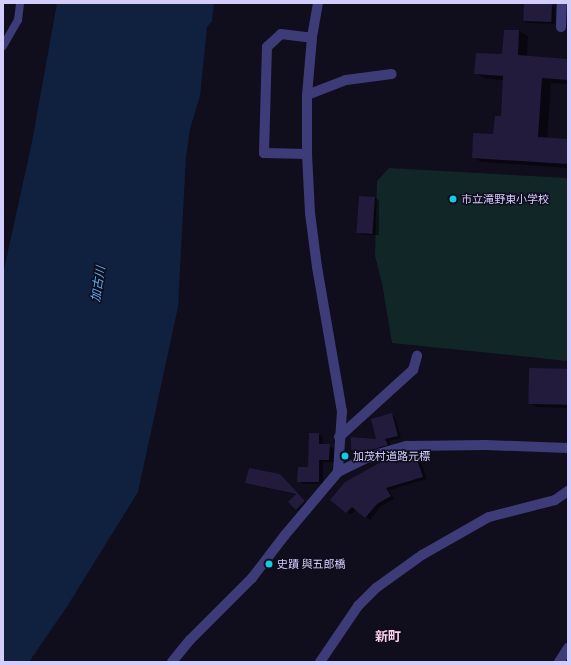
<!DOCTYPE html>
<html>
<head>
<meta charset="utf-8">
<style>
	body { margin:0 }
	#map { position:relative; width:571px; height:665px; overflow:hidden; background:#100d1d; font-family:Ubuntu,"Noto Sans JP",sans-serif }
	div>[style] { position:absolute }
	.green>* { inset:0; background:#112626 }
	.water>* { inset:0; background:#0f213f }
	.shadow>* { inset:0; background:#0007 }
	.building>* { inset:0; background:#221b3c; transform-origin:0 0 }
	.lane>* { height:8px; margin:-4px; padding:0 4px; transform-origin:4px; border-radius:4px; background:#3e3b79 }
	.street>* { height:10px; margin:-5px; padding:0 5px; transform-origin:5px; border-radius:5px; background:#3e3b79 }
	.dots>* { width:11px; height:11px; translate:-50% -50%; box-sizing:border-box; border:2px solid #100d1d; border-radius:50% }
	span { translate:-50% -50%; white-space:nowrap; text-align:center; line-height:1.15; -webkit-text-stroke:3px #100d1d; paint-order:stroke }
	.poi-label { font-size:11px; color:#d2cdfb }
	.left { translate:0 -50%; text-align:left }
	.water-label { font-size:12px; color:#62aff4; font-style:italic }
	.quarter-label { font-size:13px; color:#fbceeb; font-weight:700 }
	.frame { position:absolute; inset:0; border:4px solid #d2cdfb; pointer-events:none }
</style>
</head>
<body>
<div id="map">
	<div class="green">
		<i style="clip-path:polygon(389px 168px,568px 178px,568px 361px,392px 343px,382px 283px,375px 256px,377px 181px)"></i>
	</div>
	<div class="water">
		<i style="clip-path:polygon(57px 3px,214px 3px,212px 21px,207px 27px,200px 96px,190px 129px,186px 157px,178px 307px,138px 492px,68px 605px,29px 662px,3px 662px,3px 274px,32px 142px)"></i>
	</div>
	<div class="shadow">
		<i style="clip-path:polygon(525px 3px,547px 3px,547px 5px,555px 7px,555px 24px,528px 23px,524px 21px)"></i>
		<i style="clip-path:polygon(505px 31px,519px 31px,528px 36px,527px 57px,568px 60px,568px 84px,551px 83px,547px 138px,568px 140px,568px 168px,481px 162px,473px 157px,494px 135px,502px 117px,504px 80px,484px 78px,475px 73px,503px 55px)"></i>
		<i style="clip-path:polygon(375px 198px,379px 200px,379px 235px,363px 235px,359px 233px)"></i>
		<i style="clip-path:polygon(568px 370px,568px 408px,536px 407px,529px 403px)"></i>
		<i style="clip-path:polygon(391px 414px,395px 417px,401px 438px,389px 441px,391px 446px,371px 452px,355px 451px,352px 449px,378px 440px)"></i>
		<i style="clip-path:polygon(319px 434px,323px 437px,323px 445px,334px 448px,334px 462px,323px 462px,323px 484px,303px 484px,298px 481px,309px 468px)"></i>
		<i style="clip-path:polygon(416px 457px,420px 460px,427px 479px,389px 490px,394px 499px,381px 506px,370px 520px,356px 509px,351px 515px,332px 500px,393px 458px,398px 463px)"></i>
		<i style="clip-path:polygon(279px 475px,308px 504px,300px 512px,296px 509px,296px 495px,246px 483px)"></i>
	</div>
	<div class="building">
		<i style="left:524px;top:3px;width:28px;height:18px;rotate:2deg"></i>
		<i style="clip-path:polygon(504px 30px,519px 30px,518px 55px,568px 59px,568px 80px,542px 78px,538px 137px,568px 139px,568px 164px,472px 158px,473px 133px,493px 134px,495px 116px,501px 116px,503px 76px,474px 74px,476px 53px,502px 54px)"></i>
		<i style="left:359px;top:196px;width:16px;height:37px;rotate:4deg"></i>
		<i style="left:529px;top:368px;width:39px;height:36px;rotate:1deg"></i>
		<i style="clip-path:polygon(392px 413px,398px 436px,385px 439px,388px 445px,367px 451px,351px 450px,351px 437px,376px 439px,371px 419px)"></i>
		<i style="clip-path:polygon(309px 433px,319px 433px,319px 444px,330px 444px,329px 460px,319px 460px,319px 482px,297px 482px,298px 467px,308px 467px)"></i>
		<i style="clip-path:polygon(416px 456px,423px 477px,386px 488px,391px 496px,377px 504px,365px 518px,352px 507px,346px 513px,330px 500px,345px 482px,390px 457px,393px 457px,396px 463px)"></i>
		<i style="clip-path:polygon(249px 468px,280px 474px,305px 501px,296px 510px,288px 502px,296px 494px,245px 483px)"></i>
	</div>
	<div class="lane">
		<i style="left:3px;top:46px;width:30px;rotate:-60deg"></i>
		<i style="left:18px;top:20px;width:17px;rotate:-83deg"></i>
	</div>
	<div class="street">
		<i style="left:318px;top:3px;width:36px;rotate:100deg"></i>
		<i style="left:312px;top:38px;width:57px;rotate:95deg"></i>
		<i style="left:307px;top:95px;width:59px;rotate:90deg"></i>
		<i style="left:307px;top:154px;width:59px;rotate:87.1deg"></i>
		<i style="left:310px;top:213px;width:54px;rotate:82.6deg"></i>
		<i style="left:317px;top:267px;width:146px;rotate:80.2deg"></i>
		<i style="left:342px;top:411px;width:61px;rotate:93.8deg"></i>
		<i style="left:561px;top:27px;width:24px;rotate:-88deg"></i>
		<i style="left:307px;top:95px;width:42px;rotate:-21deg"></i>
		<i style="left:346px;top:80px;width:46px;rotate:-7.4deg"></i>
		<i style="left:307px;top:154px;width:43px;rotate:-178.7deg"></i>
		<i style="left:264px;top:153px;width:106px;rotate:-88.4deg"></i>
		<i style="left:267px;top:47px;width:19px;rotate:-43deg"></i>
		<i style="left:281px;top:34px;width:31px;rotate:7deg"></i>
		<i style="left:339px;top:437px;width:100px;rotate:-42.2deg"></i>
		<i style="left:413px;top:370px;width:15px;rotate:-74deg"></i>
		<i style="left:172px;top:662px;width:28px;rotate:-51deg"></i>
		<i style="left:190px;top:640px;width:88px;rotate:-45deg"></i>
		<i style="left:252px;top:578px;width:54px;rotate:-52.5deg"></i>
		<i style="left:285px;top:535px;width:82px;rotate:-49.9deg"></i>
		<i style="left:338px;top:472px;width:37px;rotate:-26deg"></i>
		<i style="left:371px;top:456px;width:37px;rotate:-16deg"></i>
		<i style="left:407px;top:446px;width:79px;rotate:-0.7deg"></i>
		<i style="left:486px;top:445px;width:82px;rotate:2.1deg"></i>
		<i style="left:320px;top:662px;width:68px;rotate:-55.8deg"></i>
		<i style="left:358px;top:606px;width:25px;rotate:-45deg"></i>
		<i style="left:376px;top:588px;width:57px;rotate:-35.7deg"></i>
		<i style="left:422px;top:555px;width:77px;rotate:-29.6deg"></i>
		<i style="left:489px;top:517px;width:68px;rotate:-14.4deg"></i>
		<i style="left:555px;top:500px;width:16px;rotate:-35deg"></i>
		<i style="left:559px;top:662px;width:17px;rotate:-57deg"></i>
	</div>
	<div class="dots">
		<i style="left:453px;top:199px;background:#10cde3"></i>
		<i style="left:345px;top:456px;background:#10cde3"></i>
		<i style="left:269px;top:564px;background:#10cde3"></i>
	</div>
	<div class="poi-label">
		<span class="left" style="left:461px;top:199px">市立滝野東小学校</span>
		<span class="left" style="left:353px;top:456px">加茂村道路元標</span>
		<span class="left" style="left:277px;top:564px">史蹟 與五郎橋</span>
	</div>
	<div class="water-label">
		<span style="left:98px;top:284px;rotate:-81deg">加古川</span>
	</div>
	<div class="quarter-label">
		<span style="left:388px;top:636px">新町</span>
	</div>
	<div class="frame"></div>
</div>
</body>
</html>
